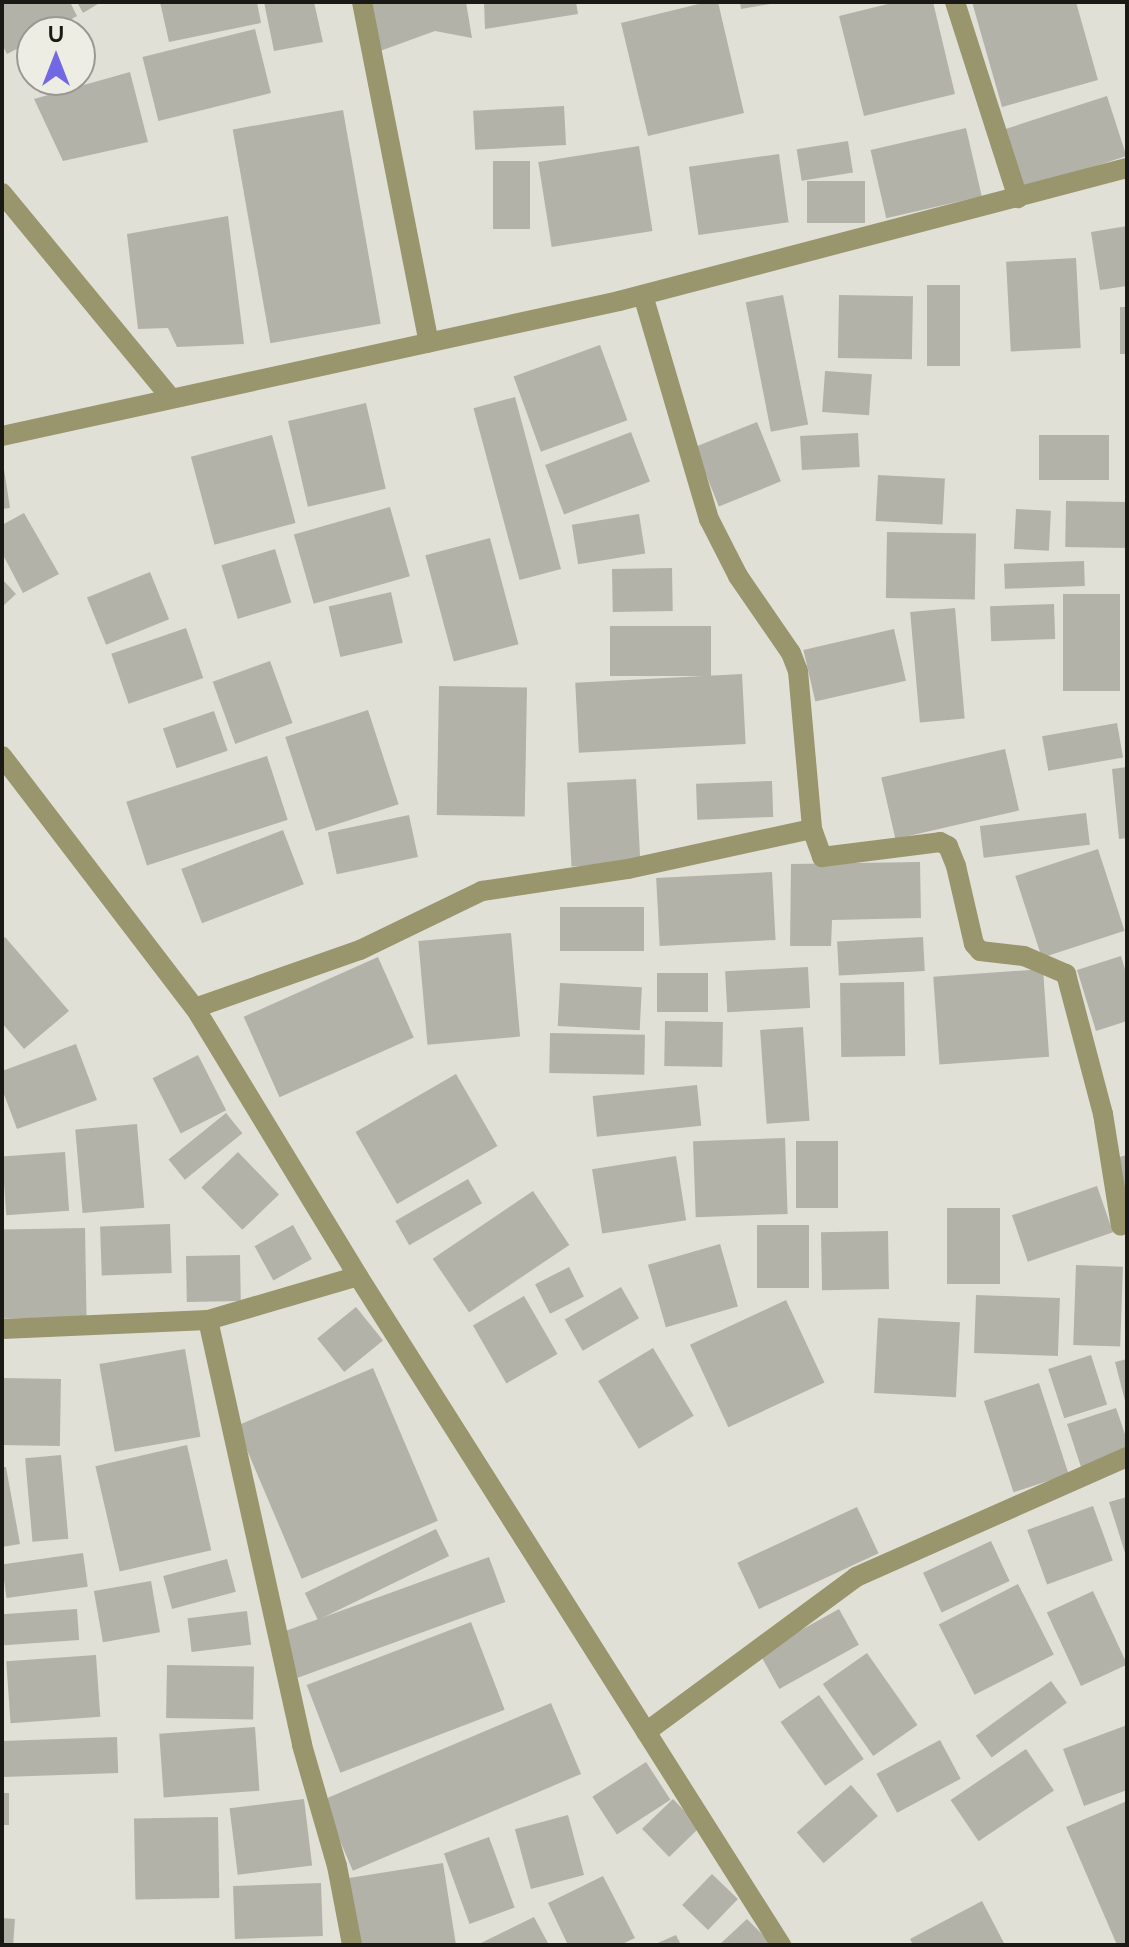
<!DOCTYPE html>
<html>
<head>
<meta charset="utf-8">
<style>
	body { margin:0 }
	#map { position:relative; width:1129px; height:1947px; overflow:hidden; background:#e1e0d7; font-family:Raleway,sans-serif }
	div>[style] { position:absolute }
	.building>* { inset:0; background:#b2b2a9; transform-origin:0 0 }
	.minor>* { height:20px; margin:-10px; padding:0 10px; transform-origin:10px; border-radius:10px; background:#99956c }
	.tertiary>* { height:20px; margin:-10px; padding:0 10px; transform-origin:10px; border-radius:10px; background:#99956c }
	span { translate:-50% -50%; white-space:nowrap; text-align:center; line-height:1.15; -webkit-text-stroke:8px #eeede4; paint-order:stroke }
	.frame { position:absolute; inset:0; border:4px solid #1a1916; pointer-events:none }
	.north { position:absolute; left:16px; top:16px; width:80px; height:80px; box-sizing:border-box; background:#eeede4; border:2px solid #999892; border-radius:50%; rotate:0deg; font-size:22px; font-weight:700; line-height:32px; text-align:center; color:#1a1916 }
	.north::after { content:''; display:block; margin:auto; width:28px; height:36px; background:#7368e3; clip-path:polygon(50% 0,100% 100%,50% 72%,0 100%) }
</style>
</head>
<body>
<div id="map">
	<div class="building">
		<i style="clip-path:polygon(2px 2px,70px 2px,77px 16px,48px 32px,32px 32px,32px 41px,7px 54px,2px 44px)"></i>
		<i style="clip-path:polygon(77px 2px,101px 2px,83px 13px)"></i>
		<i style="clip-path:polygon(160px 2px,257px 2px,261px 23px,169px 42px)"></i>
		<i style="clip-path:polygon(264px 2px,314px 2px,323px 42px,274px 51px)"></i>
		<i style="clip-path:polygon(371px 2px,466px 2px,472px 38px,435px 31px,380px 51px)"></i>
		<i style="clip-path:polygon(484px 2px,576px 2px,578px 14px,485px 29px)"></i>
		<i style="clip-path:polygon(707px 2px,718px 2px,744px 113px,648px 136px,621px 23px)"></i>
		<i style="clip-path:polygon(740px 2px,770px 2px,770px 4px,741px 9px)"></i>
		<i style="clip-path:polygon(896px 2px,933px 2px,955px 94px,864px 116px,839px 16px)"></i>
		<i style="clip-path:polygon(972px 2px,1076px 2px,1098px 80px,1002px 107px)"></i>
		<i style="left:255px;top:29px;width:66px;height:116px;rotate:76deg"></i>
		<i style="clip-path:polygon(130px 72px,148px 142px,63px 161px,34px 99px)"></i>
		<i style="left:1107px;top:96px;width:63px;height:110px;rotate:72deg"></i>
		<i style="left:564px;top:106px;width:39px;height:91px;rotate:87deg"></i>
		<i style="left:343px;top:110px;width:217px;height:112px;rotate:80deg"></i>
		<i style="left:966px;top:128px;width:70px;height:98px;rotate:77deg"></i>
		<i style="left:848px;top:141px;width:32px;height:52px;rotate:81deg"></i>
		<i style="left:639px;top:146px;width:86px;height:102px;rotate:81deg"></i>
		<i style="left:779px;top:154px;width:69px;height:91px;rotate:82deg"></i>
		<i style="left:493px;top:161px;width:37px;height:68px"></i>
		<i style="left:807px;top:181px;width:58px;height:42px"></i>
		<i style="clip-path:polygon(228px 216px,244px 344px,177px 347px,168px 328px,138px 329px,127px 234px)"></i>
		<i style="clip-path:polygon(1127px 226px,1127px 286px,1100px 290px,1091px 232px)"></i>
		<i style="left:1076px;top:258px;width:90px;height:70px;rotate:87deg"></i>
		<i style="left:927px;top:285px;width:33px;height:81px"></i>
		<i style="left:783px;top:295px;width:132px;height:38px;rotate:79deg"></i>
		<i style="left:839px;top:295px;width:74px;height:63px;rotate:1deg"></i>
		<i style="left:1120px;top:307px;width:7px;height:47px"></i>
		<i style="left:600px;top:345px;width:80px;height:92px;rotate:70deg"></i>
		<i style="left:825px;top:371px;width:47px;height:41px;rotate:4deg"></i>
		<i style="left:515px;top:397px;width:178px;height:43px;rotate:75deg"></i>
		<i style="left:366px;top:403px;width:88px;height:80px;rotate:77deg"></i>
		<i style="left:757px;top:422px;width:64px;height:67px;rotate:68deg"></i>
		<i style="left:631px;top:432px;width:53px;height:92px;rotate:69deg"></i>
		<i style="left:858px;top:433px;width:34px;height:58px;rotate:87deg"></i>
		<i style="left:272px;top:435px;width:91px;height:84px;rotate:75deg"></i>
		<i style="left:1039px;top:435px;width:70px;height:45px"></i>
		<i style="clip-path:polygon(4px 469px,10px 508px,2px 509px,2px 470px)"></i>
		<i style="left:878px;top:475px;width:67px;height:46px;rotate:3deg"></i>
		<i style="left:1066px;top:501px;width:61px;height:46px;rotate:1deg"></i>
		<i style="left:390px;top:507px;width:72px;height:100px;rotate:74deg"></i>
		<i style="left:1016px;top:509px;width:35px;height:40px;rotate:3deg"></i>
		<i style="clip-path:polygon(24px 513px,59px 574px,23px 593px,2px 553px,2px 525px)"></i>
		<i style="left:639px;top:514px;width:40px;height:68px;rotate:81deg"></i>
		<i style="left:887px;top:532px;width:89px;height:66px;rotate:1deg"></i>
		<i style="left:490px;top:538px;width:110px;height:67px;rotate:75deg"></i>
		<i style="left:275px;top:549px;width:56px;height:56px;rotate:73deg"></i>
		<i style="left:1084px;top:561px;width:25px;height:80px;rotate:88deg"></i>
		<i style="left:672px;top:568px;width:43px;height:60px;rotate:89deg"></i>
		<i style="left:150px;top:572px;width:51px;height:68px;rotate:68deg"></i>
		<i style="clip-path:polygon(2px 579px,16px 594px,2px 607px)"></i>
		<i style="left:391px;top:592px;width:52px;height:64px;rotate:77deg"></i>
		<i style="left:1063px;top:594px;width:57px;height:97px"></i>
		<i style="left:1054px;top:604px;width:35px;height:64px;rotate:88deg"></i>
		<i style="left:955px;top:608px;width:111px;height:45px;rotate:85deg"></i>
		<i style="left:610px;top:626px;width:101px;height:50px"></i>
		<i style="left:186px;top:628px;width:53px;height:79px;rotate:71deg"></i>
		<i style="left:894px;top:629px;width:53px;height:93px;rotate:77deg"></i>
		<i style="left:270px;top:661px;width:66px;height:61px;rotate:70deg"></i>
		<i style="left:742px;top:674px;width:70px;height:167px;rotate:87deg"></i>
		<i style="left:439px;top:686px;width:88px;height:129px;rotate:1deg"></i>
		<i style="left:368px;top:710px;width:99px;height:87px;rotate:72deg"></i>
		<i style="left:214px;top:711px;width:42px;height:54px;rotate:71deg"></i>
		<i style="left:1117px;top:723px;width:35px;height:76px;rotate:80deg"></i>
		<i style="left:1005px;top:749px;width:63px;height:127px;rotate:77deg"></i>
		<i style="left:267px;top:756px;width:67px;height:148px;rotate:72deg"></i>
		<i style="clip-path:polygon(1127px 767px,1127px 838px,1119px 839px,1112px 769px)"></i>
		<i style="left:636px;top:779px;width:84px;height:69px;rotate:87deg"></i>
		<i style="left:772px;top:781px;width:36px;height:76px;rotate:88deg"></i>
		<i style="left:1086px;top:813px;width:32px;height:107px;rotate:83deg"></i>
		<i style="left:409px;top:815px;width:43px;height:83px;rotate:78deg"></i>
		<i style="left:283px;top:830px;width:58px;height:109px;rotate:69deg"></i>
		<i style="left:1098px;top:849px;width:86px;height:87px;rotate:72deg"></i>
		<i style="clip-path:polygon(920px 862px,921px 918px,832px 920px,831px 946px,790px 946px,791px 864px)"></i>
		<i style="left:772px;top:872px;width:68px;height:116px;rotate:87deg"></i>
		<i style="left:560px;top:907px;width:84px;height:44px"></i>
		<i style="left:511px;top:933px;width:104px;height:93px;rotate:85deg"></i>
		<i style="clip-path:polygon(5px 937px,69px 1011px,24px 1049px,2px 1023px,2px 940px)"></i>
		<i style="left:923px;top:937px;width:34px;height:86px;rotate:87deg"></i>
		<i style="clip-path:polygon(1121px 956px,1127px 976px,1127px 1021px,1096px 1031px,1077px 970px)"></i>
		<i style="left:378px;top:957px;width:88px;height:147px;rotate:66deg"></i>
		<i style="left:808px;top:967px;width:41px;height:83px;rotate:87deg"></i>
		<i style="left:1043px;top:969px;width:88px;height:110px;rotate:86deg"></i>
		<i style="left:657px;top:973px;width:51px;height:39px"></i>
		<i style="left:904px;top:982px;width:74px;height:64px;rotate:89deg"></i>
		<i style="left:560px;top:983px;width:82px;height:43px;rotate:3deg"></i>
		<i style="left:665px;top:1021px;width:58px;height:45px;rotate:1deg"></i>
		<i style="left:803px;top:1027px;width:94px;height:43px;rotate:86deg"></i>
		<i style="left:550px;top:1033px;width:95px;height:40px;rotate:1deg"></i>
		<i style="clip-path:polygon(76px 1044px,97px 1100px,17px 1129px,2px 1089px,2px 1071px)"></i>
		<i style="left:198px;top:1055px;width:62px;height:51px;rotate:63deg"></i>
		<i style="left:456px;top:1074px;width:83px;height:116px;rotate:60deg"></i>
		<i style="left:697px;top:1085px;width:41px;height:105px;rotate:84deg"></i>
		<i style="left:226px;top:1113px;width:26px;height:74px;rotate:51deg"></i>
		<i style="left:137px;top:1124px;width:84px;height:62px;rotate:85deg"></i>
		<i style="left:785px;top:1138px;width:76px;height:92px;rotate:88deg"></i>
		<i style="left:796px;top:1141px;width:42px;height:67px"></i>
		<i style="left:65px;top:1152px;width:59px;height:63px;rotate:86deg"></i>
		<i style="left:238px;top:1152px;width:59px;height:51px;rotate:46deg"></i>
		<i style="clip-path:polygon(1127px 1155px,1127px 1198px,1126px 1198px,1115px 1158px)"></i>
		<i style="left:676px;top:1156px;width:65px;height:85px;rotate:81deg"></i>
		<i style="left:468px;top:1179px;width:28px;height:84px;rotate:60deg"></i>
		<i style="left:1097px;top:1186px;width:49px;height:90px;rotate:71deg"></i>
		<i style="left:533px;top:1191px;width:65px;height:121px;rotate:56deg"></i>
		<i style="left:947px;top:1208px;width:53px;height:76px"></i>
		<i style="left:170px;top:1224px;width:49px;height:70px;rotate:88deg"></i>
		<i style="left:293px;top:1225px;width:39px;height:44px;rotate:61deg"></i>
		<i style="left:757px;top:1225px;width:52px;height:63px"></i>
		<i style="left:85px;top:1228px;width:89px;height:83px;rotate:89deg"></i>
		<i style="left:888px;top:1231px;width:58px;height:67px;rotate:89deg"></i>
		<i style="left:720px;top:1244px;width:65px;height:75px;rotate:74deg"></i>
		<i style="left:240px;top:1255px;width:46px;height:54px;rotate:89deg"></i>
		<i style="left:1076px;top:1265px;width:47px;height:80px;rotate:2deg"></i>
		<i style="left:569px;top:1267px;width:33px;height:38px;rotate:63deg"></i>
		<i style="left:621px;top:1287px;width:36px;height:65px;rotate:60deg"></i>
		<i style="left:976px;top:1295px;width:84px;height:58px;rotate:2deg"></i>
		<i style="left:524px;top:1296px;width:67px;height:59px;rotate:60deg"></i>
		<i style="left:786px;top:1300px;width:91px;height:106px;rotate:65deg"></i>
		<i style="left:356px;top:1307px;width:43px;height:50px;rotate:51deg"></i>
		<i style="left:878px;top:1318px;width:82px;height:75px;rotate:3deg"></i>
		<i style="left:653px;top:1348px;width:79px;height:64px;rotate:59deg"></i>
		<i style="left:185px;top:1349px;width:89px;height:87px;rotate:80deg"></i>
		<i style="left:1091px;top:1355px;width:52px;height:45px;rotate:72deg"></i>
		<i style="clip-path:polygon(1127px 1359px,1127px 1405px,1126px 1405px,1115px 1362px)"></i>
		<i style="left:373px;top:1368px;width:166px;height:148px;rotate:67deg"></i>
		<i style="left:2px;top:1378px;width:59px;height:67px;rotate:1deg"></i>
		<i style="left:1039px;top:1383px;width:96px;height:58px;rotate:72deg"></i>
		<i style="clip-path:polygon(1116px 1408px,1127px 1440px,1127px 1453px,1081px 1467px,1067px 1424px)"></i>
		<i style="left:187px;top:1445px;width:108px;height:94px;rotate:77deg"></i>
		<i style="left:61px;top:1455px;width:84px;height:36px;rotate:85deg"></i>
		<i style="clip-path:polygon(2px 1467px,6px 1467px,20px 1544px,2px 1547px)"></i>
		<i style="clip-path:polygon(1127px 1497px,1127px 1556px,1126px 1556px,1109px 1502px)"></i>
		<i style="left:1093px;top:1506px;width:58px;height:70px;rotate:70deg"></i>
		<i style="left:857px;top:1507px;width:51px;height:132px;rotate:65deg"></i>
		<i style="left:436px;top:1529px;width:30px;height:146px;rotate:64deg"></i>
		<i style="left:991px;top:1541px;width:44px;height:75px;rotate:65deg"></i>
		<i style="left:83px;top:1553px;width:34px;height:82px;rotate:82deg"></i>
		<i style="left:489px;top:1557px;width:48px;height:221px;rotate:70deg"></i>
		<i style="left:227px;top:1559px;width:34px;height:66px;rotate:75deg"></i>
		<i style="left:151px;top:1581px;width:52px;height:58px;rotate:80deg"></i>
		<i style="left:1018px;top:1584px;width:79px;height:89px;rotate:63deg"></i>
		<i style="left:1093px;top:1591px;width:81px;height:51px;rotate:65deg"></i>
		<i style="left:77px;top:1609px;width:31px;height:75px;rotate:86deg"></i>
		<i style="left:839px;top:1609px;width:41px;height:91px;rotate:61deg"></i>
		<i style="left:247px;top:1611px;width:34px;height:60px;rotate:83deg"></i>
		<i style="left:471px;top:1622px;width:94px;height:176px;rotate:69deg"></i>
		<i style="left:867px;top:1653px;width:88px;height:54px;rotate:55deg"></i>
		<i style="left:96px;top:1655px;width:62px;height:90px;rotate:86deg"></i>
		<i style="left:167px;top:1665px;width:87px;height:53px;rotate:1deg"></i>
		<i style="left:1051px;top:1681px;width:27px;height:93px;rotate:54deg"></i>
		<i style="left:819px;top:1695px;width:78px;height:47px;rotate:55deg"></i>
		<i style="left:551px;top:1703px;width:77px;height:248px;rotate:67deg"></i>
		<i style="clip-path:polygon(1127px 1725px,1127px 1790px,1084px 1806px,1063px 1749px)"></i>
		<i style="left:255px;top:1727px;width:64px;height:96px;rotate:86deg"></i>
		<i style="left:117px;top:1737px;width:36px;height:115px;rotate:88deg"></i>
		<i style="left:940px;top:1740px;width:44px;height:72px;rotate:62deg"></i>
		<i style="left:1026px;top:1749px;width:50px;height:91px;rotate:56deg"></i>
		<i style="left:646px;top:1762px;width:45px;height:64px;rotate:57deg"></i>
		<i style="left:851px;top:1785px;width:41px;height:72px;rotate:49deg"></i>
		<i style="left:2px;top:1793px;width:7px;height:32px"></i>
		<i style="left:304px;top:1799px;width:67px;height:75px;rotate:83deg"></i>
		<i style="left:673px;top:1799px;width:39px;height:43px;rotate:46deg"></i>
		<i style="clip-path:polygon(1127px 1801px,1127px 1945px,1117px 1945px,1066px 1827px)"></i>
		<i style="left:568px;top:1815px;width:62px;height:55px;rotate:75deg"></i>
		<i style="left:218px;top:1817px;width:81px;height:84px;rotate:89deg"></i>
		<i style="left:489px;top:1837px;width:75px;height:48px;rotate:70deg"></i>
		<i style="clip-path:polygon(443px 1863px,456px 1945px,359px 1945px,349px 1878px)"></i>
		<i style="left:712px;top:1874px;width:36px;height:43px;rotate:44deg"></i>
		<i style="clip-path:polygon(603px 1876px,635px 1938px,620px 1945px,568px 1945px,548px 1903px)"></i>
		<i style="left:321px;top:1883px;width:53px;height:88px;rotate:88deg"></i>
		<i style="clip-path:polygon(982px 1901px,1005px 1945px,913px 1945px,910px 1939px)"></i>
		<i style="clip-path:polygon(534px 1917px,549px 1945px,477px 1945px)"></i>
		<i style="left:2px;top:1918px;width:13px;height:27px;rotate:4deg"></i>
		<i style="clip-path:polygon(747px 1919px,771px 1943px,719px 1945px)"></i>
		<i style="clip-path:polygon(676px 1935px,681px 1945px,653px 1945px)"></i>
	</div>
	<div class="minor">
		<i style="left:362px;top:2px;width:347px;rotate:78.9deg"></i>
		<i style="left:955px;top:2px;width:206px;rotate:72.2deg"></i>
		<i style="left:2px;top:193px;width:266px;rotate:50.5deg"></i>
		<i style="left:643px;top:295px;width:234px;rotate:73.6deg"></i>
		<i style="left:709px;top:519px;width:64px;rotate:63deg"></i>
		<i style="left:738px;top:576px;width:93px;rotate:55.5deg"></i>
		<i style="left:791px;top:653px;width:19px;rotate:69deg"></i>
		<i style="left:798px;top:671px;width:159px;rotate:84.9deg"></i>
		<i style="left:812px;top:829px;width:30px;rotate:70deg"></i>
		<i style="left:822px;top:857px;width:119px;rotate:-7.2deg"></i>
		<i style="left:940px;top:842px;width:9px;rotate:27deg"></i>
		<i style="left:948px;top:846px;width:22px;rotate:68deg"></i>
		<i style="left:956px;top:866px;width:80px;rotate:77deg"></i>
		<i style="left:974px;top:944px;width:9px;rotate:49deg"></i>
		<i style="left:980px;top:951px;width:44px;rotate:6.5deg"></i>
		<i style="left:1024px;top:956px;width:46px;rotate:23.2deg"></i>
		<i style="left:1066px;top:974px;width:145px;rotate:75.2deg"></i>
		<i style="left:1103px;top:1114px;width:113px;rotate:80.9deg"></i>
		<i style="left:2px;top:436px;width:632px;rotate:-12.34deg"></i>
		<i style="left:619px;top:301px;width:525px;rotate:-14.67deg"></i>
		<i style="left:195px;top:1008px;width:175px;rotate:-19.4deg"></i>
		<i style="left:360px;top:950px;width:136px;rotate:-25.8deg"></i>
		<i style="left:482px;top:891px;width:148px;rotate:-8.6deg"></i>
		<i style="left:628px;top:869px;width:188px;rotate:-12.3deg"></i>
		<i style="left:208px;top:1320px;width:435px;rotate:77.5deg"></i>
		<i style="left:302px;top:1745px;width:126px;rotate:73.9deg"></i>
		<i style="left:337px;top:1866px;width:80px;rotate:79.2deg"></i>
		<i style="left:2px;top:1329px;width:206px;rotate:-2.5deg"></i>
		<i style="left:208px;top:1320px;width:156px;rotate:-16.3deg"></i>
		<i style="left:646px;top:1732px;width:261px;rotate:-36.4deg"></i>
		<i style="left:856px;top:1577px;width:296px;rotate:-23.9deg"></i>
	</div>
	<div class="tertiary">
		<i style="left:2px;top:756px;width:317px;rotate:52.6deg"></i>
		<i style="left:195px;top:1008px;width:314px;rotate:58.7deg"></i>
		<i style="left:358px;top:1276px;width:792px;rotate:57.7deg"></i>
	</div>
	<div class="frame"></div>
	<div class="north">U</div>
</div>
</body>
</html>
